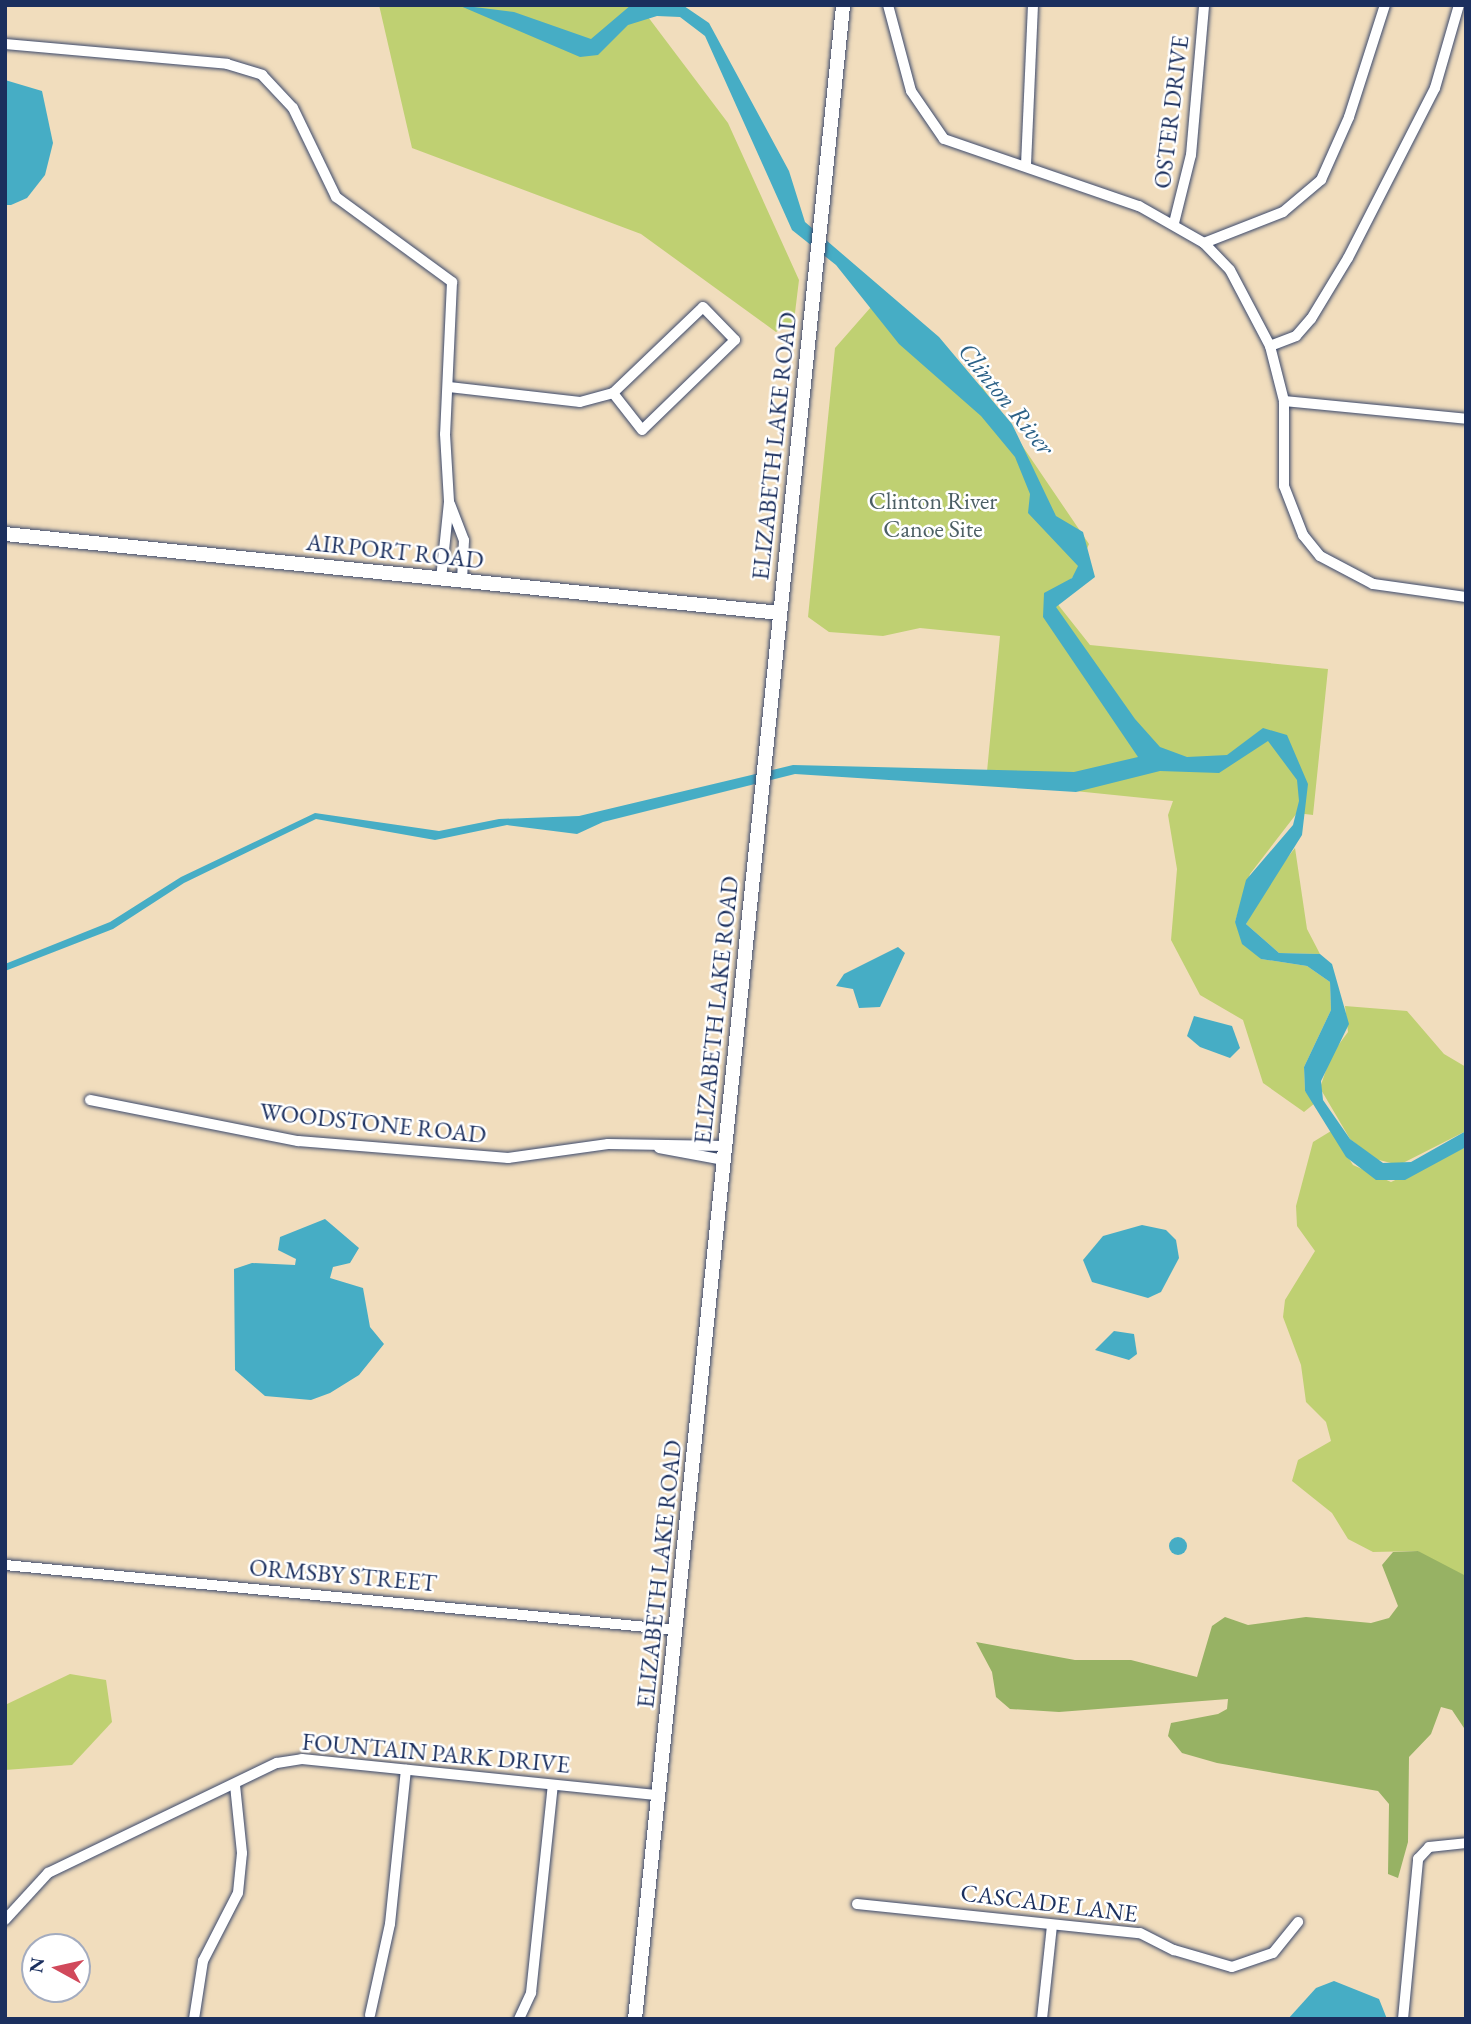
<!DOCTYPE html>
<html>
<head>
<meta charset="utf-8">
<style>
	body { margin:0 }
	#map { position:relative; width:1471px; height:2024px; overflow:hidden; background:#f1ddbd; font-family:"EB Garamond",serif }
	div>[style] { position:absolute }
	.green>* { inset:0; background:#bfd072 }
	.forest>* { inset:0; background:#97b264 }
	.water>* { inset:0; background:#46adc5 }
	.round { border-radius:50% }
	.roads { filter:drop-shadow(0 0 2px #3b496c) drop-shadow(0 0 2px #3b496c) }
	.minor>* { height:10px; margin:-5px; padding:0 5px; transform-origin:5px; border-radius:5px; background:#fff }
	.tertiary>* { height:14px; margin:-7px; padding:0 7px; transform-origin:7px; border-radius:7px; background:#fff }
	span { translate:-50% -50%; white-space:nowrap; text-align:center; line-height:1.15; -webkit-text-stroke:5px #fff; paint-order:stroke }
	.street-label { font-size:24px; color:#1b2f5e }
	.park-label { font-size:24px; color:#4c5f64 }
	.water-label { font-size:26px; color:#2c6187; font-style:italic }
	.frame { position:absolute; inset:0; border:7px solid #1b2f5e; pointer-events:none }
	.north { position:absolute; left:21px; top:1933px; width:70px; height:70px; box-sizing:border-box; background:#fff; border:2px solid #a4acbf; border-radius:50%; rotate:278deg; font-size:19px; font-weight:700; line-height:28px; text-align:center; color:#1b2f5e }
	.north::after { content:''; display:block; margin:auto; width:24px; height:32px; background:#d1495b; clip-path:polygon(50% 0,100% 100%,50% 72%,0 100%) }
</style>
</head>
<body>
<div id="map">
	<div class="green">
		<i style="clip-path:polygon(379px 5px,639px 5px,728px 123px,799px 280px,794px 321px,776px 332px,641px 234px,412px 148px)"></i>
		<i style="clip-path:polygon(871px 307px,983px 388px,1089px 544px,1077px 573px,1052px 597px,1090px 645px,1328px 669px,1313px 815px,1297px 813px,1250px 874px,1235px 922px,1261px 959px,1307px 966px,1330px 982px,1331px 1010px,1304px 1067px,1305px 1091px,1315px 1103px,1304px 1112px,1263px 1083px,1243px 1020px,1200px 995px,1171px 940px,1177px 869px,1168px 815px,1173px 801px,986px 782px,1000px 636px,920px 628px,883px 636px,829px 632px,808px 617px,835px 348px)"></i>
		<i style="clip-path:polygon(1295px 848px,1307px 929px,1320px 954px,1279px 953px,1246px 924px,1265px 886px)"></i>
		<i style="clip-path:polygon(1345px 1006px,1407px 1011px,1444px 1054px,1466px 1067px,1466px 1131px,1399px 1165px,1375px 1159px,1350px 1139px,1320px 1088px,1331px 1055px,1348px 1032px)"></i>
		<i style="clip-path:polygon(1331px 1131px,1353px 1165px,1391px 1182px,1466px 1147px,1466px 1607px,1418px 1551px,1373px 1552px,1348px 1539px,1332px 1513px,1292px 1481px,1298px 1460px,1331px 1441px,1326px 1422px,1306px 1402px,1301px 1365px,1283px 1317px,1285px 1300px,1315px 1251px,1297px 1226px,1296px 1206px,1313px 1142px)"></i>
		<i style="clip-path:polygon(70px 1674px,106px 1680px,112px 1722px,72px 1765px,5px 1770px,5px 1705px)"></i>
	</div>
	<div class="forest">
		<i style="clip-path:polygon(1418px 1551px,1466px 1576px,1466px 1731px,1452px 1710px,1441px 1707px,1431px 1734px,1409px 1757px,1408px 1842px,1398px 1878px,1388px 1874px,1389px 1804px,1378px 1791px,1217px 1763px,1182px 1753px,1168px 1736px,1171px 1723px,1218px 1714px,1227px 1709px,1228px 1699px,1059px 1712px,1010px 1709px,996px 1697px,992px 1672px,976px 1642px,1075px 1660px,1131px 1660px,1197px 1677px,1212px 1626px,1225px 1617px,1248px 1625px,1306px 1617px,1371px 1623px,1389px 1618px,1398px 1606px,1382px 1565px,1393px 1552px)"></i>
	</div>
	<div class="water">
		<i style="clip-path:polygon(458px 5px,514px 12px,591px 39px,631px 5px,684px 6px,709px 23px,789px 171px,805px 222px,939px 337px,1012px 424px,1056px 516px,1083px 532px,1095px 577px,1056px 607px,1135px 719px,1160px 747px,1187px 757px,1227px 755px,1263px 728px,1287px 735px,1308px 784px,1302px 835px,1246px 924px,1279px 953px,1320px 954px,1332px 964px,1349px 1024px,1321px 1081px,1323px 1100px,1350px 1139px,1383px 1163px,1411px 1162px,1466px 1131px,1466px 1147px,1405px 1180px,1376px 1180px,1346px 1157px,1305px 1091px,1304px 1067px,1331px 1010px,1330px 982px,1307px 966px,1261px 959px,1242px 944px,1235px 922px,1246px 880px,1293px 825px,1299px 801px,1297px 780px,1268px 741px,1219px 773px,1160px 771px,1076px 792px,795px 774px,603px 822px,577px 834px,507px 825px,435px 840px,316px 819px,184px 883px,113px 929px,5px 971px,5px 964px,110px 922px,181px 877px,315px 813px,439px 831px,499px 819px,579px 816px,793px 765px,1074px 772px,1138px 757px,1043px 617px,1044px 593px,1072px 578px,1078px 566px,1028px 513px,1030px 494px,1015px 457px,981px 416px,899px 344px,836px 265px,792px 230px,705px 36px,680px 17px,657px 16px,628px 25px,598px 55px,580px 57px)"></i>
		<i style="clip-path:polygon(5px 80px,42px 91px,53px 143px,45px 175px,27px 198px,11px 205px,5px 205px)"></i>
		<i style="clip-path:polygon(898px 947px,905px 953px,880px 1007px,859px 1008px,853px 989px,836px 986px,844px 974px)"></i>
		<i style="clip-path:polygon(1194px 1016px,1232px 1026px,1240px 1048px,1230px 1058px,1200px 1047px,1187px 1036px)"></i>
		<i style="clip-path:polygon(325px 1219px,359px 1248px,350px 1263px,333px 1267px,330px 1278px,363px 1288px,370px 1327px,384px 1344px,359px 1375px,330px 1393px,311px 1400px,265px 1396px,235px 1370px,234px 1269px,252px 1263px,295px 1265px,296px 1259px,278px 1250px,280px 1237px)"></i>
		<i style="clip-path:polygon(1142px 1225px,1166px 1230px,1176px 1240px,1179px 1258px,1161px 1292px,1148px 1298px,1092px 1282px,1083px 1260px,1103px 1236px)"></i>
		<i style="clip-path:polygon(1114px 1331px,1134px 1334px,1137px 1354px,1129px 1360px,1095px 1350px)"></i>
		<i class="round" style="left:1169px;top:1537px;width:18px;height:18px"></i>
		<i style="clip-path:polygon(1334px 1981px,1379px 1999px,1387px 2019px,1288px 2019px,1316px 1988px)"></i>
	</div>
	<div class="roads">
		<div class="minor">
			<i style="left:888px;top:5px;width:89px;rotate:75deg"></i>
			<i style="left:911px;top:91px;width:58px;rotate:55.5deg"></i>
			<i style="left:944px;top:139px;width:206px;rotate:19deg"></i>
			<i style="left:1139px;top:206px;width:75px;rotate:29.6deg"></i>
			<i style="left:1204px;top:243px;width:37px;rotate:46deg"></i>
			<i style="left:1230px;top:270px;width:86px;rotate:62.2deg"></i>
			<i style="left:1270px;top:346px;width:57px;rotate:75.7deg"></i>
			<i style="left:1284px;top:401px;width:85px;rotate:90deg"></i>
			<i style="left:1284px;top:486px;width:53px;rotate:68.8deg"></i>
			<i style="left:1303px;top:535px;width:27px;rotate:51deg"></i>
			<i style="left:1320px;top:556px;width:60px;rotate:27.8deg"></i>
			<i style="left:1373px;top:584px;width:94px;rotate:8deg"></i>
			<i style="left:5px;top:44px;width:223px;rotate:5.1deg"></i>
			<i style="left:227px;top:64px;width:37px;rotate:17deg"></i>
			<i style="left:262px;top:75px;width:45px;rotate:46.8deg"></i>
			<i style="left:293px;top:108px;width:99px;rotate:64.2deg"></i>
			<i style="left:336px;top:197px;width:144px;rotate:36.2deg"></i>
			<i style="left:452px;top:282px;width:152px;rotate:92.6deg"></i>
			<i style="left:445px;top:434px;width:68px;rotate:86.6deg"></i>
			<i style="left:449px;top:502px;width:77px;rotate:95.9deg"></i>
			<i style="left:1026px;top:165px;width:160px;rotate:-87.5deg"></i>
			<i style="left:1174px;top:223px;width:70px;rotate:-76deg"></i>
			<i style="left:1191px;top:155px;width:151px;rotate:-85deg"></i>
			<i style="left:1204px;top:243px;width:85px;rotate:-21.4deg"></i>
			<i style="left:1283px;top:212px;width:50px;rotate:-40.1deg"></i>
			<i style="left:1321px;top:180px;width:69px;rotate:-66deg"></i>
			<i style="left:1349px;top:117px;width:118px;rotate:-72.2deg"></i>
			<i style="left:1270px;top:346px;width:28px;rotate:-21deg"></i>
			<i style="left:1296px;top:336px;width:23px;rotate:-49deg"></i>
			<i style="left:1311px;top:319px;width:71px;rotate:-58.8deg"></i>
			<i style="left:1348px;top:258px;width:191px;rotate:-62.9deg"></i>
			<i style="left:1435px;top:88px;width:86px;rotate:-73.9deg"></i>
			<i style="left:449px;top:387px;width:132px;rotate:6.5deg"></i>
			<i style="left:580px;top:402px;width:34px;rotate:-15deg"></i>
			<i style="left:613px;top:393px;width:124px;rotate:-43.7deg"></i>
			<i style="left:703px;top:307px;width:46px;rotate:45.9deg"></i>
			<i style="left:735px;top:340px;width:129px;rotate:135.9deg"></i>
			<i style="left:642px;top:430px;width:47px;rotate:-128.1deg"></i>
			<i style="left:1284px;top:401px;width:183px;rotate:5.6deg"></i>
			<i style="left:450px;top:504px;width:39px;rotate:69deg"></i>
			<i style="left:464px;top:540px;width:41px;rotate:92.8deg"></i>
			<i style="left:90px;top:1100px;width:212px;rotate:11.2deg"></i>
			<i style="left:298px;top:1141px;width:211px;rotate:4.6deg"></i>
			<i style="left:508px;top:1158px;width:101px;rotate:-8deg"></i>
			<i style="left:608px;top:1144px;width:117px;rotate:1deg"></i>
			<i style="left:659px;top:1148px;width:66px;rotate:10.5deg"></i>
			<i style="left:5px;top:1565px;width:675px;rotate:5.52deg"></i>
			<i style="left:857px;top:1904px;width:284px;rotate:5.9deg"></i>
			<i style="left:1140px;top:1933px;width:38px;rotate:27deg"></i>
			<i style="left:1174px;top:1950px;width:60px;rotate:16.3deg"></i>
			<i style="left:1232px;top:1967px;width:43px;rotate:-18.9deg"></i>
			<i style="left:1273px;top:1953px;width:40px;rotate:-51deg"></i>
			<i style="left:5px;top:1920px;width:64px;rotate:-47.5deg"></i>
			<i style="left:48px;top:1873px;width:254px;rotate:-25.7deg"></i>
			<i style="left:277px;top:1763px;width:25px;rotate:-9deg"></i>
			<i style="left:302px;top:1759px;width:358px;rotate:5.8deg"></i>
			<i style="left:370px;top:2015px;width:93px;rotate:-77.6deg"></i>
			<i style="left:390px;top:1924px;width:155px;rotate:-84.1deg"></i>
			<i style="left:194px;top:2019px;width:59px;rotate:-81.2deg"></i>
			<i style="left:203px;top:1961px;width:76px;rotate:-62.8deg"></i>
			<i style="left:238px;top:1893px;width:40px;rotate:-84.3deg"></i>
			<i style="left:242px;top:1853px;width:68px;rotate:-95.9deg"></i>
			<i style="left:519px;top:2019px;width:29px;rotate:-65deg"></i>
			<i style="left:531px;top:1993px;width:209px;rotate:-84deg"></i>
			<i style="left:1042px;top:2019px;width:94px;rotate:-83.9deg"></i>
			<i style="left:1403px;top:2019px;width:161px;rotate:-84.6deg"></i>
			<i style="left:1418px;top:1859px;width:16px;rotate:-47deg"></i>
			<i style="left:1429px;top:1847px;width:37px;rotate:-6deg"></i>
		</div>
		<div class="tertiary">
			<i style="left:5px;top:534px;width:779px;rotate:5.82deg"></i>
			<i style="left:635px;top:2019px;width:2025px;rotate:-84.1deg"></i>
		</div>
	</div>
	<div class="street-label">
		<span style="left:1171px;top:112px;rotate:-83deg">OSTER DRIVE</span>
		<span style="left:774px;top:446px;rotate:-84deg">ELIZABETH LAKE ROAD</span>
		<span style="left:395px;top:551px;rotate:6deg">AIRPORT ROAD</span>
		<span style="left:716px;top:1010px;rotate:-84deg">ELIZABETH LAKE ROAD</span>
		<span style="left:373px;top:1123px;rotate:6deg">WOODSTONE ROAD</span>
		<span style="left:659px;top:1574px;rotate:-84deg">ELIZABETH LAKE ROAD</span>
		<span style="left:343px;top:1575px;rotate:5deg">ORMSBY STREET</span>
		<span style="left:436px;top:1753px;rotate:5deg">FOUNTAIN PARK DRIVE</span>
		<span style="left:1049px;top:1903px;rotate:7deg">CASCADE LANE</span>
	</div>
	<div class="park-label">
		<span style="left:933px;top:515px">Clinton River<br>Canoe Site</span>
	</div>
	<div class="water-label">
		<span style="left:1006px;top:399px;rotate:51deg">Clinton River</span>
	</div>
	<div class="frame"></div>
	<div class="north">N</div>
</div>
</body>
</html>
